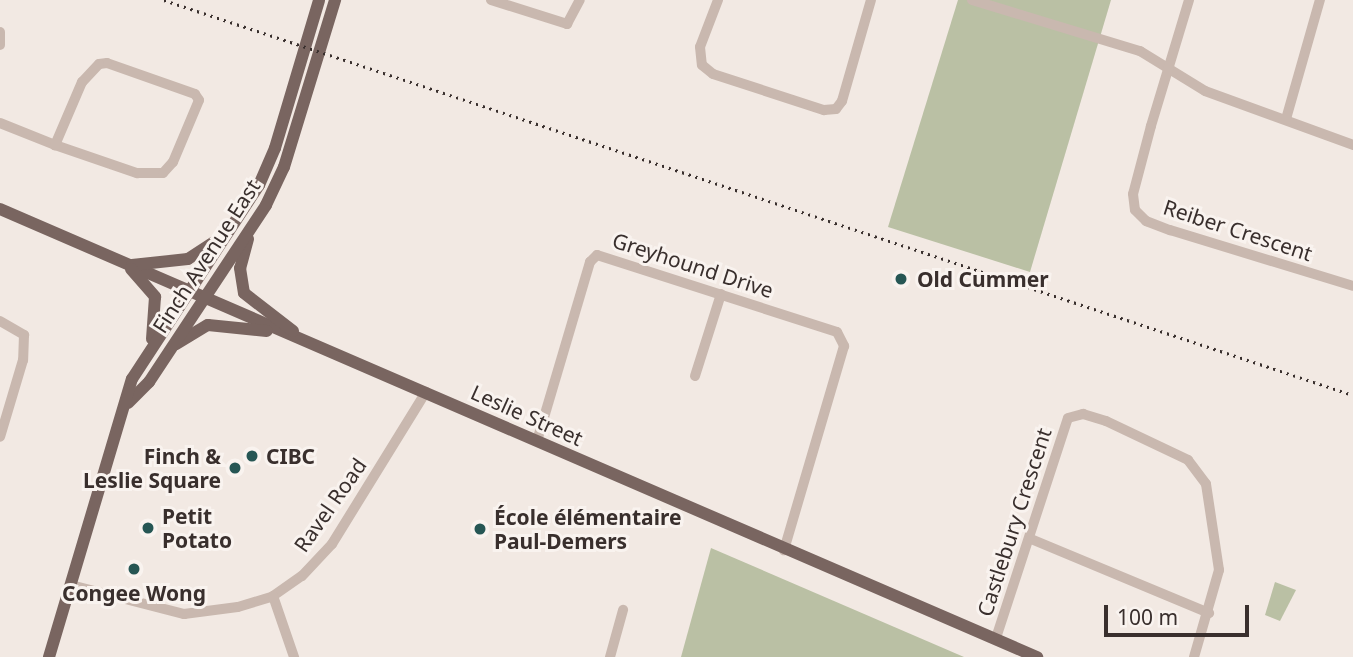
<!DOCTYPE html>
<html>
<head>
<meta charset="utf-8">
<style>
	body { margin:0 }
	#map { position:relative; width:1353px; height:657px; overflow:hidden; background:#f2e9e3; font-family:"Noto Sans",sans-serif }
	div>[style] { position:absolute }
	.green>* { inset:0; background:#bac0a4 }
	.minor>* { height:10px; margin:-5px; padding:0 5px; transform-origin:5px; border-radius:5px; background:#c9b8af }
	.major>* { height:12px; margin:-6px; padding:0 6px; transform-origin:6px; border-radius:6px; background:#796560 }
	.rail>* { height:2.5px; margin-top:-1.25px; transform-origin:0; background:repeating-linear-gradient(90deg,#392f2d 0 2px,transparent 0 7px) }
	.dots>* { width:19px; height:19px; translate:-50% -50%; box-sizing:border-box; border:4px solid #f9f3ef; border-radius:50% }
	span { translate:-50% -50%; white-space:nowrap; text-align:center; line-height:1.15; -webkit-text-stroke:6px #f9f3ef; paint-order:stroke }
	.street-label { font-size:21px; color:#392f2d }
	.poi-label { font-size:21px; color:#392f2d; font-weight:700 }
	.left { translate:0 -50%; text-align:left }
	.right { translate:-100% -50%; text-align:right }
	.scale { position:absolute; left:1104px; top:605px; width:145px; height:32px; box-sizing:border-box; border:4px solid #392f2d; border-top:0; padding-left:9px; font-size:21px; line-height:24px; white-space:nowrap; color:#392f2d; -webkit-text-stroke:5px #f9f3ef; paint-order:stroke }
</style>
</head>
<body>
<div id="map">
	<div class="green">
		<i style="clip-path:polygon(958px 0,1111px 0,1030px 272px,888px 227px)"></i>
		<i style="clip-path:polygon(711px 548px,964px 657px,681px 657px)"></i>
		<i style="clip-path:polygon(1275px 582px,1296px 590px,1280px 621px,1265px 615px)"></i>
	</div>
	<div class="minor">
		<i style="left:491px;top:0;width:80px;rotate:17.5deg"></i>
		<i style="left:567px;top:24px;width:27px;rotate:-62deg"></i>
		<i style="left:718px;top:0;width:50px;rotate:111deg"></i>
		<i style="left:700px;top:47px;width:18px;rotate:84deg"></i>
		<i style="left:702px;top:65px;width:14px;rotate:39deg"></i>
		<i style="left:713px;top:74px;width:117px;rotate:18deg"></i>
		<i style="left:824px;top:110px;width:12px;rotate:-5deg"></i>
		<i style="left:836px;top:109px;width:10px;rotate:-53deg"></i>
		<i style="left:842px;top:101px;width:105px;rotate:-74deg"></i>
		<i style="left:972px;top:0;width:176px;rotate:16.9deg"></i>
		<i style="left:1140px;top:51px;width:76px;rotate:31.6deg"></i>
		<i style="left:1205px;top:91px;width:158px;rotate:20deg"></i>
		<i style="left:1189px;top:0;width:132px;rotate:106.8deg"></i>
		<i style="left:1151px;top:126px;width:70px;rotate:104.8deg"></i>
		<i style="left:1133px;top:194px;width:16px;rotate:83deg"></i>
		<i style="left:1135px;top:210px;width:16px;rotate:45deg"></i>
		<i style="left:1146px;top:221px;width:26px;rotate:21deg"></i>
		<i style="left:1170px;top:230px;width:191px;rotate:17deg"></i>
		<i style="left:0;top:32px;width:13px;rotate:90deg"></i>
		<i style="left:1286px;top:119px;width:124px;rotate:-74.1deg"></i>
		<i style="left:0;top:123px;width:59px;rotate:21.8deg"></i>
		<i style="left:55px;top:145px;width:87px;rotate:18.9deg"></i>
		<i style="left:137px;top:173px;width:26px"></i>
		<i style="left:163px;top:173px;width:15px;rotate:-48deg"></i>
		<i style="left:173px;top:162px;width:67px;rotate:-67.2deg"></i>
		<i style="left:199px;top:100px;width:7px;rotate:-124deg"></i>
		<i style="left:195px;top:94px;width:93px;rotate:-160.6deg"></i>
		<i style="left:107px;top:63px;width:8px;rotate:173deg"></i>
		<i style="left:99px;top:64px;width:25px;rotate:133deg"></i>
		<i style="left:82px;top:82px;width:69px;rotate:113.2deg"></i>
		<i style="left:0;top:321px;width:28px;rotate:30deg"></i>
		<i style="left:24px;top:335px;width:25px;rotate:92deg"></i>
		<i style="left:23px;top:360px;width:80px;rotate:106.6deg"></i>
		<i style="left:695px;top:376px;width:86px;rotate:-72.4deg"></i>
		<i style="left:537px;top:441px;width:187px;rotate:-73.5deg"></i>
		<i style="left:590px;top:262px;width:10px;rotate:-45deg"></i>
		<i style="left:597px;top:255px;width:252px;rotate:17.8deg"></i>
		<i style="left:837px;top:332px;width:16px;rotate:63deg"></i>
		<i style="left:844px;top:346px;width:213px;rotate:106.4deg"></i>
		<i style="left:1031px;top:539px;width:193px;rotate:22.6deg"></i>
		<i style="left:71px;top:585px;width:117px;rotate:14.4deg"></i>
		<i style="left:184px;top:614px;width:54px;rotate:-7.4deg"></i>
		<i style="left:238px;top:607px;width:37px;rotate:-17deg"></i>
		<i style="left:273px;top:596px;width:35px;rotate:-35deg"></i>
		<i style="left:302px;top:576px;width:44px;rotate:-46.8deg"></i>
		<i style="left:332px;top:544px;width:179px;rotate:-58.3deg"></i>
		<i style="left:273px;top:596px;width:65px;rotate:71deg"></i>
		<i style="left:996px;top:638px;width:231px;rotate:-71.9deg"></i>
		<i style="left:1068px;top:418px;width:16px;rotate:-15deg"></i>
		<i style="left:1083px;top:414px;width:24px;rotate:17deg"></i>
		<i style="left:1106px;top:421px;width:91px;rotate:25.4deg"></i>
		<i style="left:1188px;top:460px;width:30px;rotate:53deg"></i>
		<i style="left:1206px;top:484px;width:87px;rotate:81.4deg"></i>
		<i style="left:1219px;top:570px;width:91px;rotate:106deg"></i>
		<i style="left:610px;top:657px;width:49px;rotate:-74.5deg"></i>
	</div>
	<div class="major">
		<i style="left:0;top:209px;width:1130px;rotate:23.37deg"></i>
		<i style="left:248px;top:239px;width:30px;rotate:105deg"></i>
		<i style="left:240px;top:268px;width:25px;rotate:81deg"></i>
		<i style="left:244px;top:293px;width:62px;rotate:37.8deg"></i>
		<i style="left:132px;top:265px;width:56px;rotate:-6.1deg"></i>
		<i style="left:188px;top:259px;width:37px;rotate:-33deg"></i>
		<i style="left:131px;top:269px;width:37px;rotate:49deg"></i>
		<i style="left:155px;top:297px;width:42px;rotate:94.1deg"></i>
		<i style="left:176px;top:344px;width:37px;rotate:-31deg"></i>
		<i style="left:208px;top:325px;width:59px;rotate:5.8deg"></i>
		<i style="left:128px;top:403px;width:30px;rotate:-45deg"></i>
		<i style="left:149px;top:382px;width:212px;rotate:-56.5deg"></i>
		<i style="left:266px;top:205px;width:42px;rotate:-64.7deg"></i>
		<i style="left:284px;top:167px;width:175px;rotate:-73deg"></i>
		<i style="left:49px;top:657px;width:290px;rotate:-73.4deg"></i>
		<i style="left:132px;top:379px;width:232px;rotate:-56.8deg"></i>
		<i style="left:259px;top:185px;width:40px;rotate:-66.6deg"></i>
		<i style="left:275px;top:148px;width:154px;rotate:-73.4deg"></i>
	</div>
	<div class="rail">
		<i style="left:164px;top:0;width:1253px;rotate:18.38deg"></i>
	</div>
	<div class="dots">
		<i style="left:901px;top:279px;background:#265654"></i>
		<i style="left:252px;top:456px;background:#265654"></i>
		<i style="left:235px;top:468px;background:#265654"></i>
		<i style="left:148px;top:528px;background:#265654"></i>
		<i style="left:480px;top:529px;background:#265654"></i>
		<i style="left:134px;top:569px;background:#265654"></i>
	</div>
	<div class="street-label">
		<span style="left:1238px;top:230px;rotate:18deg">Reiber Crescent</span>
		<span style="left:206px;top:256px;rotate:-57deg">Finch Avenue East</span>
		<span style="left:693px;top:265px;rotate:18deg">Greyhound Drive</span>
		<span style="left:527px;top:415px;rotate:24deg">Leslie Street</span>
		<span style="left:330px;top:505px;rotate:-55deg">Ravel Road</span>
		<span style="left:1014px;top:522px;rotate:-72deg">Castlebury Crescent</span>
	</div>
	<div class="poi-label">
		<span class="left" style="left:917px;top:279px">Old Cummer</span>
		<span class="right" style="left:221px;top:468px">Finch &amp;<br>Leslie Square</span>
		<span class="left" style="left:266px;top:456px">CIBC</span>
		<span class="left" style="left:162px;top:528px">Petit<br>Potato</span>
		<span class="left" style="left:494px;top:529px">École élémentaire<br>Paul-Demers</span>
		<span style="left:134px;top:593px">Congee Wong</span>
	</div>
	<div class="scale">100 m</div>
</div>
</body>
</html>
